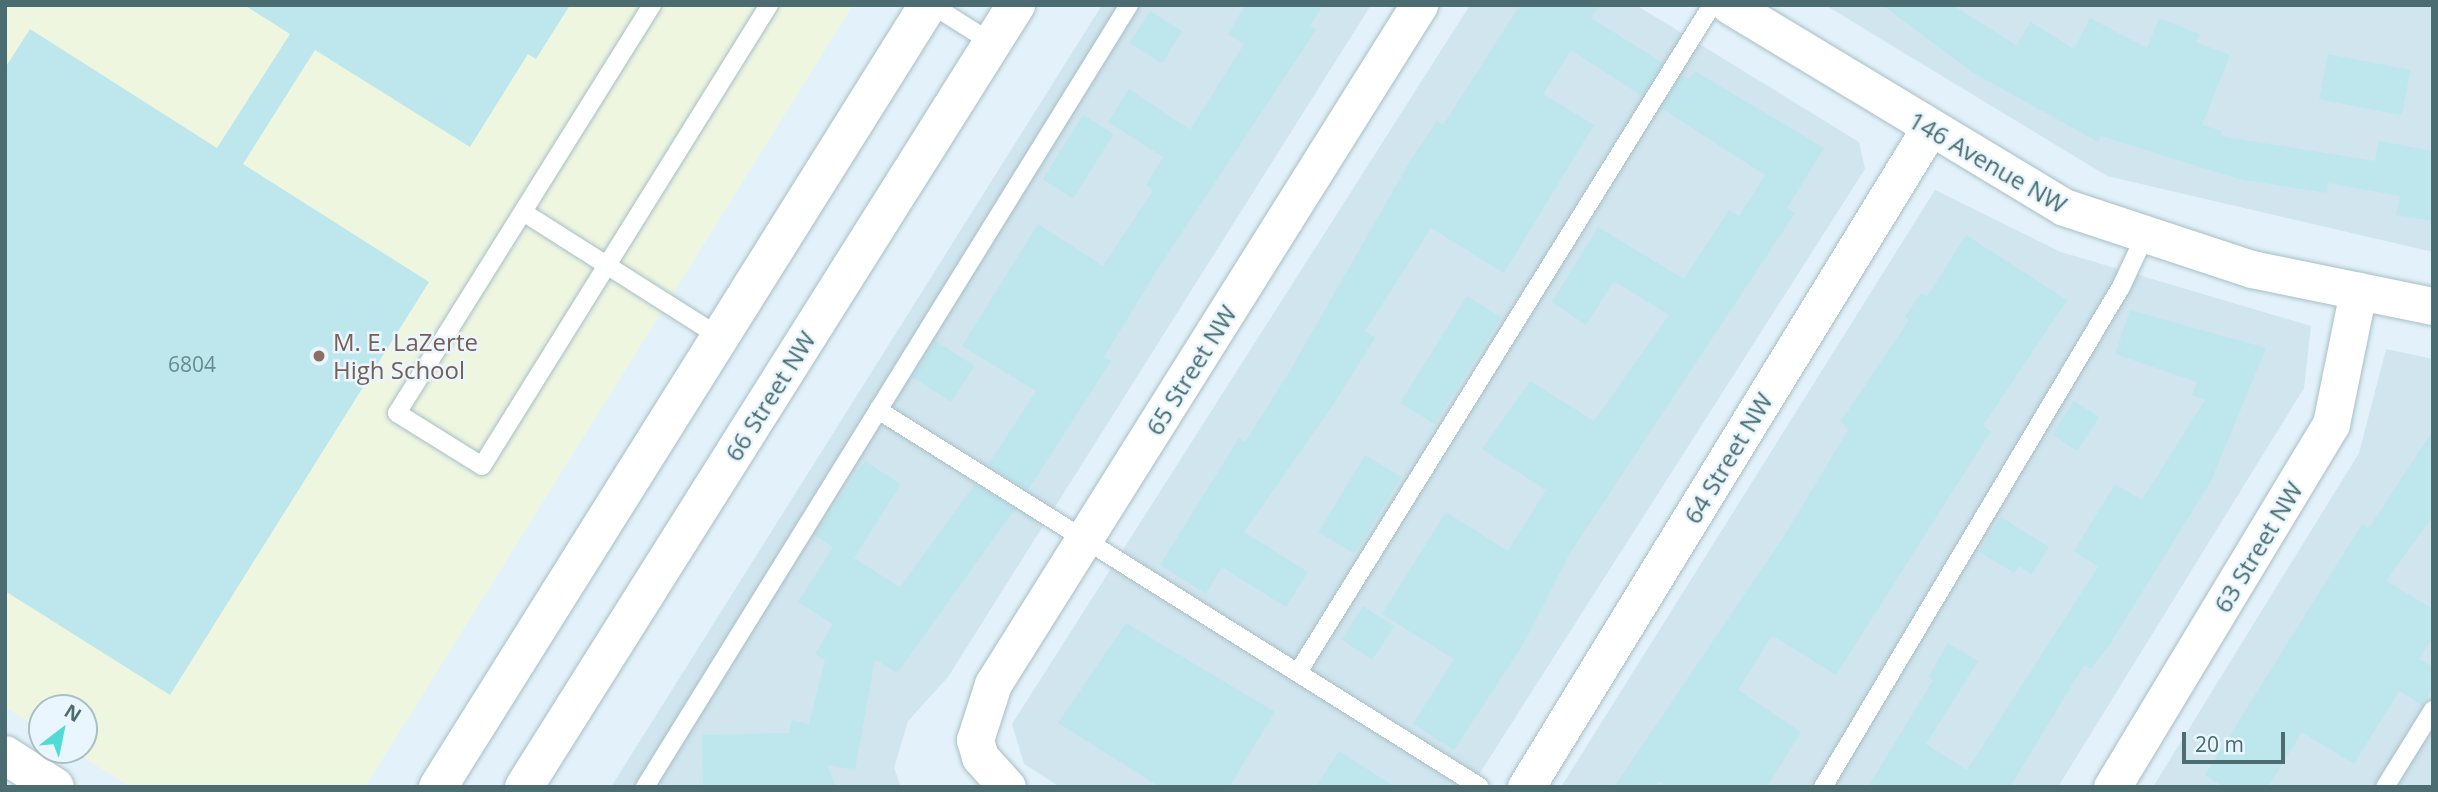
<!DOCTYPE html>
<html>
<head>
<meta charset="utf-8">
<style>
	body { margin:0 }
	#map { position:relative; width:2438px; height:792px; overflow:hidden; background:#e3f2fa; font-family:"Open Sans",sans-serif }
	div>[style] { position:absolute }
	.residential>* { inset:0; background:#d0e5ee }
	.education>* { inset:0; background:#eef6e0 }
	.building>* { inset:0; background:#bde7ed; transform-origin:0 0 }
	.roads { filter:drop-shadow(0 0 2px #a6bfc5) drop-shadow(0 0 2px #a6bfc5) }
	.lane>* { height:18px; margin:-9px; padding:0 9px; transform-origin:9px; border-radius:9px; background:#fff }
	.street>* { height:37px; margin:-18.5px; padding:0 18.5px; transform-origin:18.5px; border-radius:18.5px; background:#fff }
	.secondary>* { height:38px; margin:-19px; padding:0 19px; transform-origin:19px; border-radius:19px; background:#fff }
	.dots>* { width:19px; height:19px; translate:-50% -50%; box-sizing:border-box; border:4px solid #e9f6fd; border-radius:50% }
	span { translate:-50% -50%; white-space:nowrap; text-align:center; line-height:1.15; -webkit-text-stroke:5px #e9f6fd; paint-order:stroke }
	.number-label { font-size:21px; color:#688b8f }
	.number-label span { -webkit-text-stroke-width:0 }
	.street-label { font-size:24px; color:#4b6c70 }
	.education-label { font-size:24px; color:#785e54 }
	.left { translate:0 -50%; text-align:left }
	.frame { position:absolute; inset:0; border:7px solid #4b6c70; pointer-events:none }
	.north { position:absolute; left:28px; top:694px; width:70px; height:70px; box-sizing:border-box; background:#e9f6fd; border:2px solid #aabfc5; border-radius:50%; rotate:32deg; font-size:19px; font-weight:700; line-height:28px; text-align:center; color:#4b6c70 }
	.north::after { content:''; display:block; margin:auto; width:24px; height:32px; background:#51dbd7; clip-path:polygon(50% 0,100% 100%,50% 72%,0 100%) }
	.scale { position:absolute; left:2182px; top:732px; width:103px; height:32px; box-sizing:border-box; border:4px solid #4b6c70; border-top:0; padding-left:9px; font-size:21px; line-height:24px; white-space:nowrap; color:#4b6c70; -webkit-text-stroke:5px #e9f6fd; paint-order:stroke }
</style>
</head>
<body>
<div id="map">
	<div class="residential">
		<i style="clip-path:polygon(1102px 5px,1371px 5px,948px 677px,908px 721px,894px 768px,901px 787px,611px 787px)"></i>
		<i style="clip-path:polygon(1470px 5px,1636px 5px,1859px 142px,1865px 169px,1471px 787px,1060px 787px,1024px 764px,1012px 724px)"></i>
		<i style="clip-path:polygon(1825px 5px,2433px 5px,2433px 252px,2107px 176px)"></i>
		<i style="clip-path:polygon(1935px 190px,2061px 252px,2311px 326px,2304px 388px,2058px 787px,1561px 787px)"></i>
		<i style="clip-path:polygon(2386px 349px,2433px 359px,2433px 787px,2153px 787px,2359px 453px)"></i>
	</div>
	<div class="education">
		<i style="clip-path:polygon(5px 5px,853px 5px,365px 787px,130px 787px,72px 750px,84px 750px,84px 708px,42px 708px,42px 731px,5px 707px)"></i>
	</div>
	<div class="building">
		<i style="clip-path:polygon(244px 5px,570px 5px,536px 59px,528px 54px,470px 147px,315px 50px,243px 164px,429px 282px,170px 695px,5px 591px,5px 68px,30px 29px,217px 148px,290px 34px)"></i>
		<i style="clip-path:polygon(1245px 5px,1323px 5px,1310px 26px,1316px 30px,1157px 270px,1104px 357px,1111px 361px,1028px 490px,988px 465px,1036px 391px,962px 346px,1038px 224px,1103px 266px,1153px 190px,1146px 185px,1163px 157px,1108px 122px,1129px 89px,1190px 130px,1244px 44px,1228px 34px)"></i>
		<i style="clip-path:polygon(1520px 5px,1600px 5px,1591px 18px,1663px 63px,1642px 96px,1571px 50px,1543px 94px,1594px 125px,1504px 273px,1431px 228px,1365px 331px,1375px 338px,1333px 405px,1244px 532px,1308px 572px,1286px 607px,1222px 567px,1206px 594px,1160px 565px,1239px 438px,1245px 442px,1291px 369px,1409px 163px,1437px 121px,1443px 125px)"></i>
		<i style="clip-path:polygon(1882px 5px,1952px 5px,2016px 45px,2031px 22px,2074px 49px,2090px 18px,2147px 48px,2159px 18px,2199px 34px,2196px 42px,2230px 55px,2202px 125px,2222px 131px,2220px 136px,2375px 161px,2379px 141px,2433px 151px,2433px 221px,2396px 215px,2400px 196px,2328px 183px,2327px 193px,2239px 179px,2101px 136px,2098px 142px,1972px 72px)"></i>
		<i style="left:1150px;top:11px;width:38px;height:38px;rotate:32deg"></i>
		<i style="left:2328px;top:54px;width:84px;height:46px;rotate:11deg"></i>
		<i style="clip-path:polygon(1695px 71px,1824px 148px,1787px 208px,1795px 213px,1570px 553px,1522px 646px,1454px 750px,1413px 724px,1454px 659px,1382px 614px,1446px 512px,1508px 551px,1546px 490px,1482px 449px,1530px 381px,1594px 421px,1669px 315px,1614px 281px,1586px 325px,1552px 302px,1598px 227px,1684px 279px,1729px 210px,1739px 216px,1765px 175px,1661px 108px,1682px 75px,1689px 79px)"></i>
		<i style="left:1083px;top:115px;width:36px;height:76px;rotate:32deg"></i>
		<i style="clip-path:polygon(1966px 235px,2067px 300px,1983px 426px,1991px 431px,1836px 675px,1772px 635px,1738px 690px,1801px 732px,1767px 787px,1668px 787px,1659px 781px,1656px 787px,1614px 787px,1784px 536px,1848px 430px,1841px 421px,1909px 320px,1905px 317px,1921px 293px,1927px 297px)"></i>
		<i style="left:1467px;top:296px;width:40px;height:126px;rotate:32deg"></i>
		<i style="clip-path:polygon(2130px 310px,2266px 348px,2211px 481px,2110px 644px,2091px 669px,2084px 665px,2010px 787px,1868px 787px,1933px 680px,1928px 677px,1948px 643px,1978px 661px,1926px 744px,1967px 770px,2098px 567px,2074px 551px,2115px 484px,2142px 500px,2205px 400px,2192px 395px,2197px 382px,2115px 354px)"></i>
		<i style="left:936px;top:341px;width:46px;height:43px;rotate:33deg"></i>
		<i style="left:2074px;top:401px;width:30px;height:40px;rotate:33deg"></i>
		<i style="clip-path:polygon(2433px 430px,2433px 516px,2386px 581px,2433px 609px,2433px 637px,2419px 659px,2433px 667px,2433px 687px,2422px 705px,2399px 691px,2354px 764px,2302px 732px,2268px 787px,2224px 787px,2205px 775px,2362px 524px,2369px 528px)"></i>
		<i style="left:1365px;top:455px;width:42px;height:90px;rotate:31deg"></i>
		<i style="clip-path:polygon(865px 461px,901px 484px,854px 558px,900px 587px,975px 484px,1015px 509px,897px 673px,875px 659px,855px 770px,827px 765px,836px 787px,703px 787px,702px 735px,789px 733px,792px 720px,809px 724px,825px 660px,815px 654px,833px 624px,798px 602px,833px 547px,814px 535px)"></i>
		<i style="clip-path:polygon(2001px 517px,2049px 547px,2032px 574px,2019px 566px,2014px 573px,1979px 552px)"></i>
		<i style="left:1363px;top:606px;width:37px;height:40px;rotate:33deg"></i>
		<i style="clip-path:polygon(1126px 623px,1275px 712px,1229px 787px,1160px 787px,1058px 723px)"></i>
		<i style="clip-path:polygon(1339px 751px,1395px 787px,1316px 787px)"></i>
	</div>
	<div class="roads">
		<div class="lane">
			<i style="left:652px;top:5px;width:481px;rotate:122deg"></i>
			<i style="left:397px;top:413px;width:100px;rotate:31.9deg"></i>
			<i style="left:482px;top:466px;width:543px;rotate:-58.1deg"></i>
			<i style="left:932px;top:5px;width:71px;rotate:32.3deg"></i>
			<i style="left:523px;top:212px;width:233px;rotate:32.4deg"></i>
			<i style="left:878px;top:410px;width:710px;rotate:32.06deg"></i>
			<i style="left:1300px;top:669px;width:781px;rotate:-58.18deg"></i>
			<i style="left:645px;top:787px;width:920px;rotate:-58.25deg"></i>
			<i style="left:1823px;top:787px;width:582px;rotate:-59.21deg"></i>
			<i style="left:2121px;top:287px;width:54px;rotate:-64.9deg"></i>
			<i style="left:2385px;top:787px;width:91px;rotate:-58.1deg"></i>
		</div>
		<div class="street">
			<i style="left:1729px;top:5px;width:391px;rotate:31.1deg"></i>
			<i style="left:2064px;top:207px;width:198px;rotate:18.3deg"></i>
			<i style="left:2252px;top:269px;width:185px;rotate:11.6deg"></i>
			<i style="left:1007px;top:787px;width:40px;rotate:-132deg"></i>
			<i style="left:980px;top:757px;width:18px;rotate:-106deg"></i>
			<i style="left:975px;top:740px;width:59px;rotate:-72.2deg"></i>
			<i style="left:993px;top:684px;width:802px;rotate:-57.9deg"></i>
			<i style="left:1526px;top:787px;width:772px;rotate:-58.51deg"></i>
			<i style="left:2112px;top:787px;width:424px;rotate:-58.9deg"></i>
			<i style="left:2331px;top:424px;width:136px;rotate:-78.5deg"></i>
		</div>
		<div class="secondary">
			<i style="left:5px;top:755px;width:59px;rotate:32.6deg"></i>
			<i style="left:438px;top:787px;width:923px;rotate:-57.93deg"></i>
			<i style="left:524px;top:787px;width:924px;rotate:-57.82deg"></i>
		</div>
	</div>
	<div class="dots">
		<i style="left:319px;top:356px;background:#8d6e63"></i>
	</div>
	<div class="number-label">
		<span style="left:192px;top:364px">6804</span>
	</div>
	<div class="street-label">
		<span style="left:1988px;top:162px;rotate:30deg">146 Avenue NW</span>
		<span style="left:1191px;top:370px;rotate:-58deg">65 Street NW</span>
		<span style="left:770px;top:396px;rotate:-58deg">66 Street NW</span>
		<span style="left:1728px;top:458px;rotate:-59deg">64 Street NW</span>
		<span style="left:2258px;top:547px;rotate:-59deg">63 Street NW</span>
	</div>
	<div class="education-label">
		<span class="left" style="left:333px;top:356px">M. E. LaZerte<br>High School</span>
	</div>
	<div class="frame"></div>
	<div class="north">N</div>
	<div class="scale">20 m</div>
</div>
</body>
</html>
